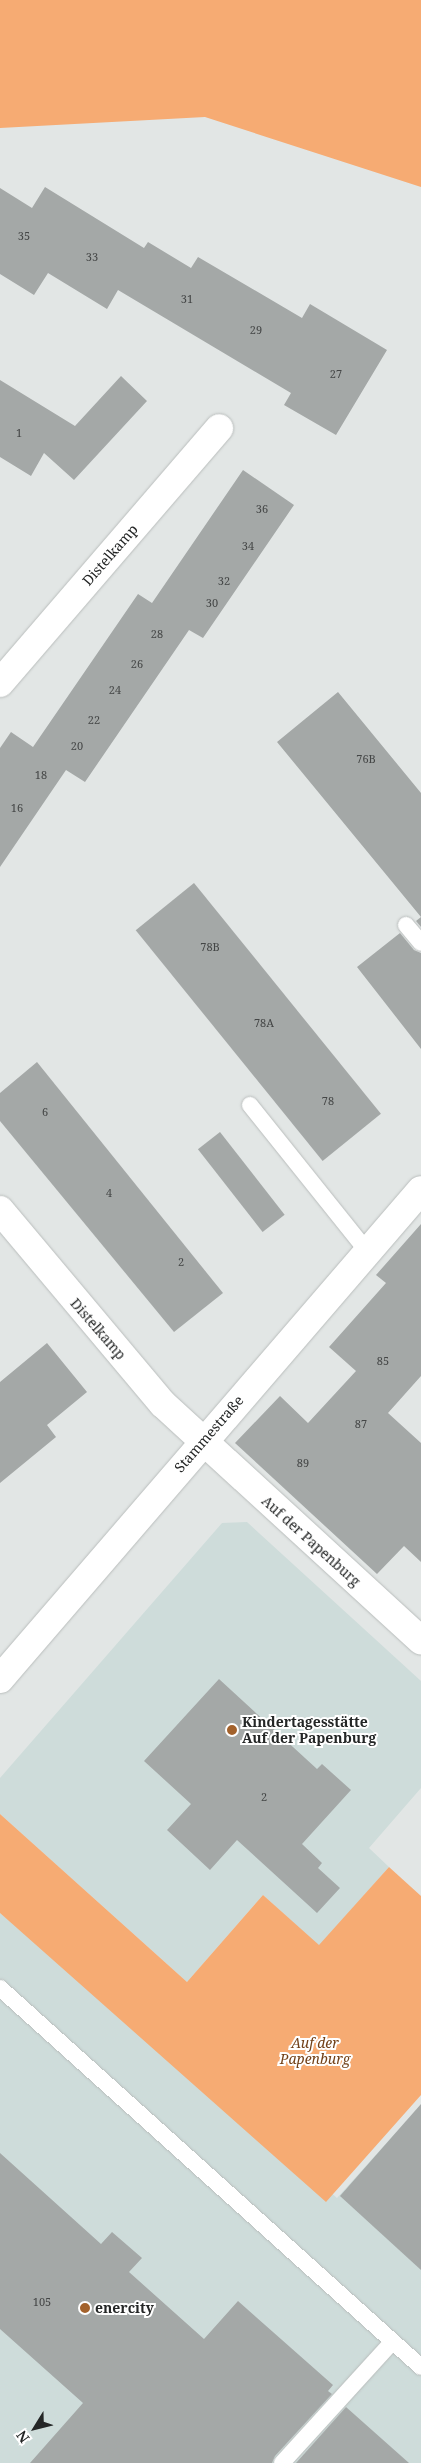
<!DOCTYPE html>
<html>
<head>
<meta charset="utf-8">
<style>
	body { margin:0 }
	#map { position:relative; width:421px; height:2463px; overflow:hidden; background:#e2e6e5; font-family:"Noto Serif",serif }
	div>[style] { position:absolute }
	.built>* { inset:0; background:#cedcda }
	.green>* { inset:0; background:#f6ab73 }
	.building>* { inset:0; background:#a4a8a7; transform-origin:0 0 }
	.roads { filter:drop-shadow(0 0 1px #b9bdbc) drop-shadow(0 0 1px #b9bdbc) }
	.lane>* { height:16px; margin:-8px; padding:0 8px; transform-origin:8px; border-radius:8px; background:#fff }
	.street>* { height:28px; margin:-14px; padding:0 14px; transform-origin:14px; border-radius:14px; background:#fff }
	.secondary>* { height:28px; margin:-14px; padding:0 14px; transform-origin:14px; border-radius:14px; background:#fff }
	.dots>* { width:14px; height:14px; translate:-50% -50%; box-sizing:border-box; border:2px solid #fff; border-radius:50% }
	span { translate:-50% -50%; white-space:nowrap; text-align:center; line-height:1.15; -webkit-text-stroke:4px #fff; paint-order:stroke }
	.number-label { font-size:11px; color:#444646 }
	.number-label span { -webkit-text-stroke-width:0 }
	.street-label { font-size:14px; color:#242626 }
	.poi-label { font-size:14px; color:#242626; font-weight:700 }
	.left { translate:0 -50%; text-align:left }
	.park-label { font-size:14px; color:#724118; font-style:italic }
	.north { position:absolute; left:10px; top:2403px; width:50px; height:50px; -webkit-text-stroke:4px #fff; paint-order:stroke; rotate:234deg; font-size:14px; font-weight:700; line-height:20px; text-align:center; color:#242626 }
	.north::after { content:''; display:block; margin:auto; width:18px; height:22px; background:#242626; clip-path:polygon(50% 0,100% 100%,50% 72%,0 100%) }
</style>
</head>
<body>
<div id="map">
	<div class="built">
		<i style="clip-path:polygon(247px 1522px,421px 1681px,421px 1788px,369px 1848px,389px 1867px,319px 1946px,263px 1895px,187px 1982px,0 1814px,0 1778px,222px 1523px)"></i>
		<i style="clip-path:polygon(0 1913px,237px 2109px,337px 2198px,409px 2118px,421px 2129px,421px 2463px,0 2463px)"></i>
	</div>
	<div class="green">
		<i style="clip-path:polygon(0 0,421px 0,421px 187px,205px 117px,0 128px)"></i>
		<i style="clip-path:polygon(0 1814px,187px 1982px,263px 1895px,319px 1945px,389px 1867px,421px 1896px,421px 2095px,326px 2202px,0 1913px)"></i>
	</div>
	<div class="building">
		<i style="clip-path:polygon(45px 187px,144px 248px,148px 242px,191px 268px,198px 257px,302px 318px,310px 304px,387px 350px,336px 435px,284px 405px,291px 393px,118px 290px,107px 309px,48px 273px,34px 295px,0 274px,0 188px,32px 208px)"></i>
		<i style="clip-path:polygon(121px 376px,147px 401px,74px 480px,44px 453px,31px 476px,0 457px,0 380px,75px 426px)"></i>
		<i style="clip-path:polygon(243px 470px,294px 505px,203px 638px,189px 630px,85px 782px,66px 770px,0 867px,0 748px,11px 732px,33px 747px,138px 594px,152px 603px)"></i>
		<i style="clip-path:polygon(338px 692px,421px 793px,421px 927px,416px 921px,421px 917px,277px 742px)"></i>
		<i style="left:194px;top:883px;width:297px;height:75px;rotate:51deg"></i>
		<i style="clip-path:polygon(400px 933px,414px 950px,421px 953px,421px 1049px,357px 967px)"></i>
		<i style="clip-path:polygon(37px 1062px,223px 1293px,174px 1332px,0 1121px,0 1093px)"></i>
		<i style="left:220px;top:1132px;width:105px;height:28px;rotate:52deg"></i>
		<i style="clip-path:polygon(421px 1224px,421px 1376px,388px 1413px,421px 1443px,421px 1562px,404px 1546px,377px 1574px,235px 1443px,280px 1396px,308px 1423px,356px 1371px,329px 1347px,386px 1283px,376px 1275px)"></i>
		<i style="clip-path:polygon(47px 1343px,87px 1392px,47px 1425px,56px 1437px,0 1483px,0 1382px)"></i>
		<i style="clip-path:polygon(219px 1679px,317px 1769px,322px 1764px,351px 1790px,302px 1844px,322px 1863px,318px 1868px,340px 1888px,317px 1913px,237px 1840px,210px 1870px,167px 1830px,191px 1804px,144px 1761px)"></i>
		<i style="clip-path:polygon(421px 2104px,421px 2270px,340px 2196px)"></i>
		<i style="clip-path:polygon(0 2153px,101px 2244px,112px 2232px,142px 2258px,129px 2272px,204px 2339px,238px 2301px,333px 2385px,328px 2391px,332px 2394px,275px 2456px,272px 2463px,30px 2463px,83px 2403px,0 2329px)"></i>
		<i style="clip-path:polygon(346px 2407px,409px 2463px,296px 2463px)"></i>
	</div>
	<div class="roads">
		<div class="lane">
			<i style="left:406px;top:925px;width:23px;rotate:50deg"></i>
			<i style="left:250px;top:1105px;width:187px;rotate:51.3deg"></i>
			<i style="left:0;top:1988px;width:566px;rotate:41.99deg"></i>
			<i style="left:282px;top:2463px;width:164px;rotate:-47.7deg"></i>
		</div>
		<div class="street">
			<i style="left:0;top:683px;width:336px;rotate:-49.3deg"></i>
			<i style="left:0;top:1210px;width:253px;rotate:50deg"></i>
			<i style="left:163px;top:1404px;width:350px;rotate:42.5deg"></i>
		</div>
		<div class="secondary">
			<i style="left:0;top:1679px;width:645px;rotate:-49.27deg"></i>
		</div>
	</div>
	<div class="dots">
		<i style="left:232px;top:1730px;background:#a3622c"></i>
		<i style="left:85px;top:2308px;background:#a3622c"></i>
	</div>
	<div class="number-label">
		<span style="left:24px;top:236px">35</span>
		<span style="left:92px;top:257px">33</span>
		<span style="left:187px;top:299px">31</span>
		<span style="left:256px;top:330px">29</span>
		<span style="left:336px;top:374px">27</span>
		<span style="left:19px;top:433px">1</span>
		<span style="left:262px;top:509px">36</span>
		<span style="left:248px;top:546px">34</span>
		<span style="left:224px;top:581px">32</span>
		<span style="left:212px;top:603px">30</span>
		<span style="left:157px;top:634px">28</span>
		<span style="left:137px;top:664px">26</span>
		<span style="left:115px;top:690px">24</span>
		<span style="left:94px;top:720px">22</span>
		<span style="left:77px;top:746px">20</span>
		<span style="left:366px;top:759px">76B</span>
		<span style="left:41px;top:775px">18</span>
		<span style="left:17px;top:808px">16</span>
		<span style="left:210px;top:947px">78B</span>
		<span style="left:264px;top:1023px">78A</span>
		<span style="left:328px;top:1101px">78</span>
		<span style="left:45px;top:1112px">6</span>
		<span style="left:109px;top:1193px">4</span>
		<span style="left:181px;top:1262px">2</span>
		<span style="left:383px;top:1361px">85</span>
		<span style="left:361px;top:1424px">87</span>
		<span style="left:303px;top:1463px">89</span>
		<span style="left:264px;top:1797px">2</span>
		<span style="left:42px;top:2302px">105</span>
	</div>
	<div class="street-label">
		<span style="left:110px;top:555px;rotate:-49deg">Distelkamp</span>
		<span style="left:98px;top:1329px;rotate:49deg">Distelkamp</span>
		<span style="left:209px;top:1434px;rotate:-49deg">Stammestraße</span>
		<span style="left:311px;top:1541px;rotate:42deg">Auf der Papenburg</span>
	</div>
	<div class="poi-label">
		<span class="left" style="left:242px;top:1730px">Kindertagesstätte<br>Auf der Papenburg</span>
		<span class="left" style="left:95px;top:2308px">enercity</span>
	</div>
	<div class="park-label">
		<span style="left:315px;top:2051px">Auf der<br>Papenburg</span>
	</div>
	<div class="north">N</div>
</div>
</body>
</html>
